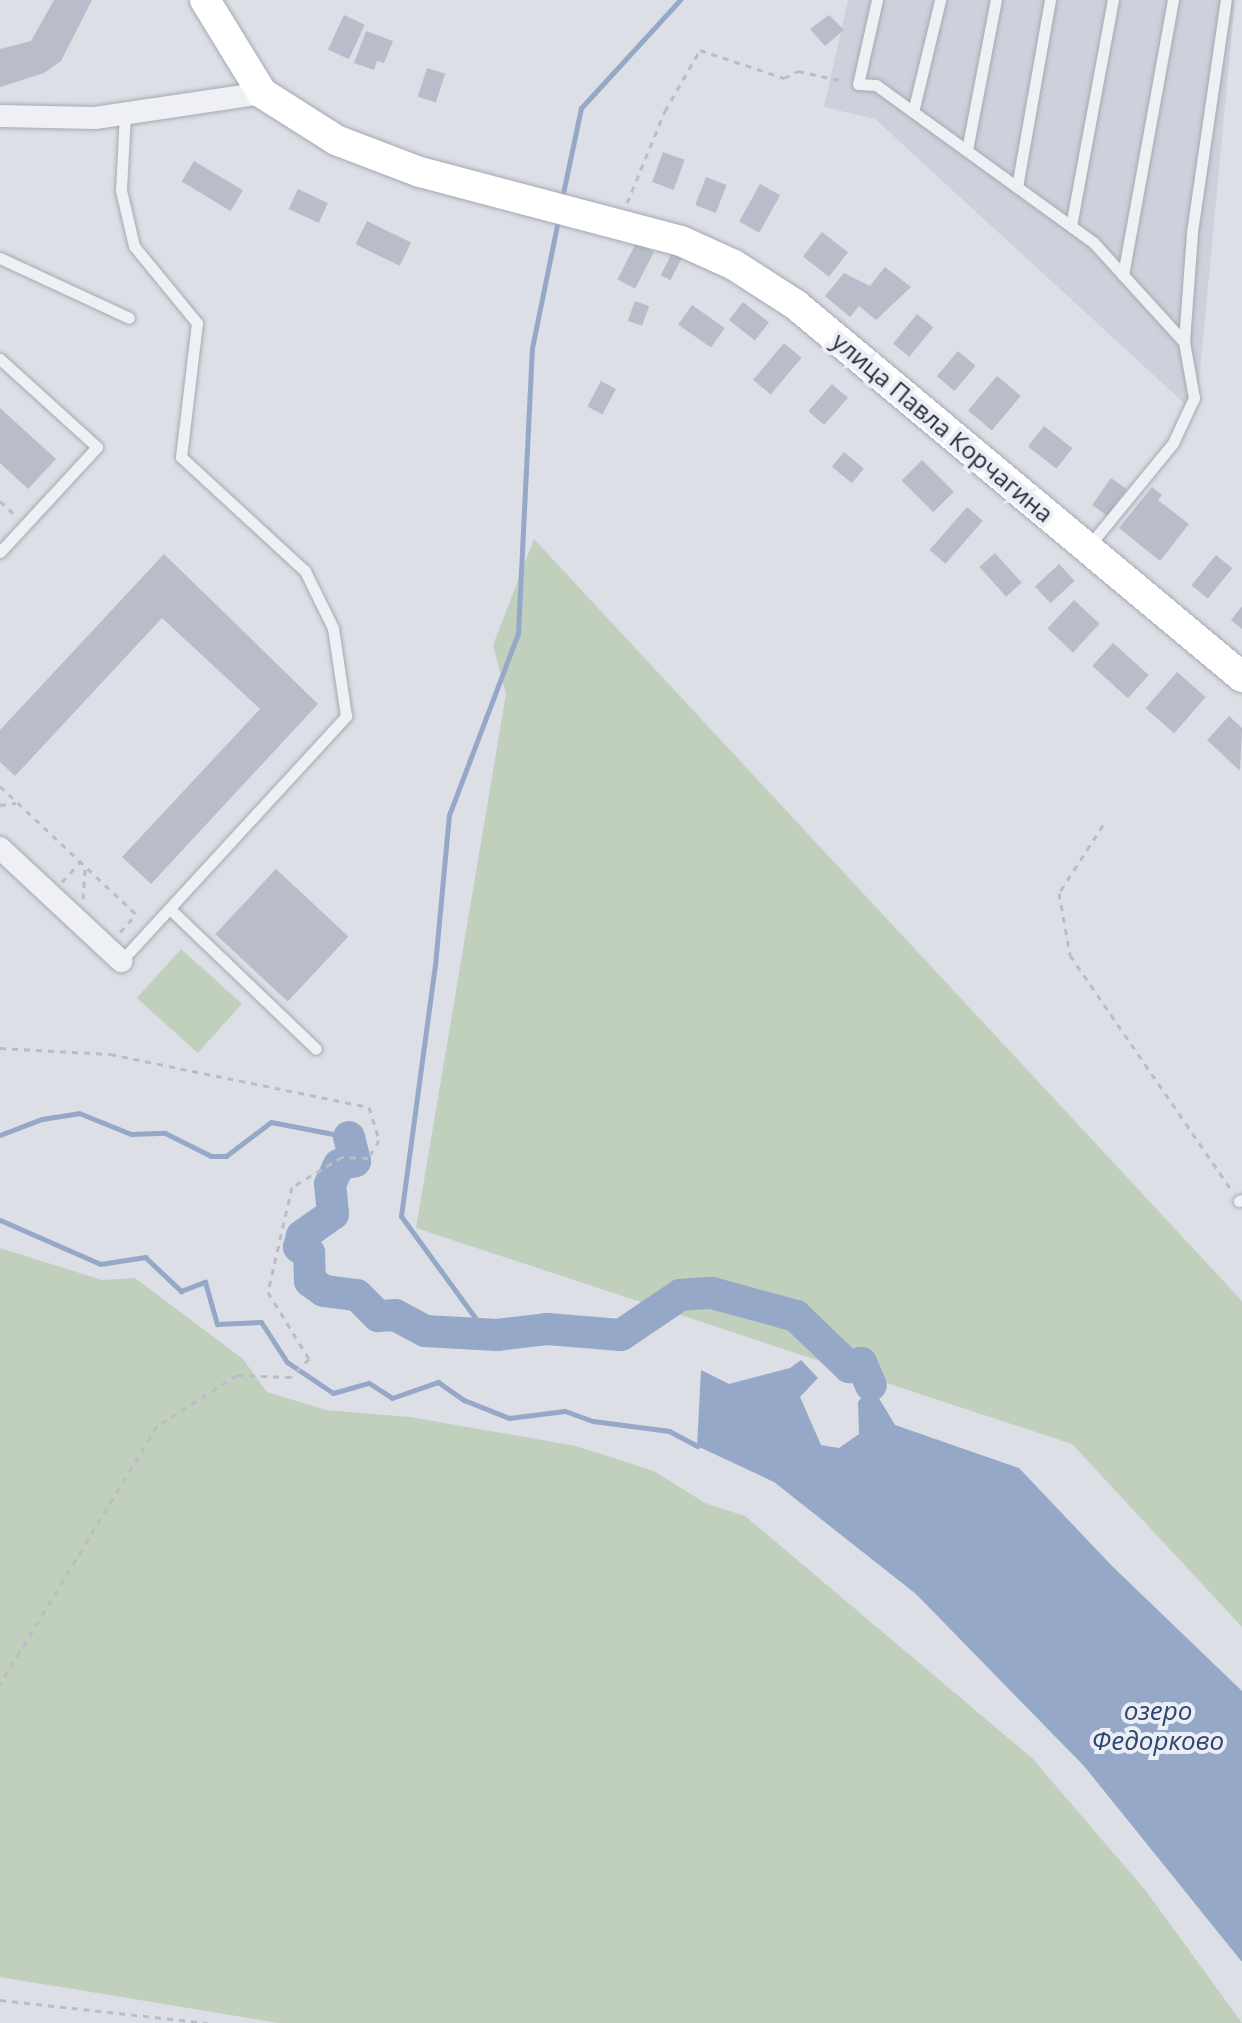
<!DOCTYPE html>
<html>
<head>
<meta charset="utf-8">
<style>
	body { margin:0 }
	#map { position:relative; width:1242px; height:2023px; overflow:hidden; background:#dcdfe6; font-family:"Open Sans",sans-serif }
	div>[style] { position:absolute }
	.built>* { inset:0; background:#ced1db }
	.green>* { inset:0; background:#c0d0bd; transform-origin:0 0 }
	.water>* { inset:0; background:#96a8c7 }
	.stream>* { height:5px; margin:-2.5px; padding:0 2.5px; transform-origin:2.5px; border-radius:2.5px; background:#96a8c7 }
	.river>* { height:32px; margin:-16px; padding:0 16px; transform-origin:16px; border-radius:16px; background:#96a8c7 }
	.building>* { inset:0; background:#b9bdc9; transform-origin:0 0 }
	.path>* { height:3px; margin-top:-1.5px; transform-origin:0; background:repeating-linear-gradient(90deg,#babdc4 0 6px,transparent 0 12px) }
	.roads { filter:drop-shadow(0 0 2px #a5a9b3) drop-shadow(0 0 2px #a5a9b3) }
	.lane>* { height:11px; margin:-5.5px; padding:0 5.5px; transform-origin:5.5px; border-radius:5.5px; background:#eef0f4 }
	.street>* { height:22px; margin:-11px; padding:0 11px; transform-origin:11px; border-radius:11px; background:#eef0f4 }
	.secondary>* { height:30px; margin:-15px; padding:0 15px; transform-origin:15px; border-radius:15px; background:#fff }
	span { translate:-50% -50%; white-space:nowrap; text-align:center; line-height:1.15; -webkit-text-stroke:8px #ebeef4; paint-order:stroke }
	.street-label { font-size:24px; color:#262b3c }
	.water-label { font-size:26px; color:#304670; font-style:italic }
</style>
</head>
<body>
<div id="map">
	<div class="built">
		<i style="clip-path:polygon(848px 0,1235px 0,1196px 414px,875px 119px,824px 107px)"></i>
	</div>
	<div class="green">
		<i style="clip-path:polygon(534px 539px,1242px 1301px,1242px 1627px,1072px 1444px,416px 1228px,506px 694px,493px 645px)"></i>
		<i style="left:181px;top:949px;width:82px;height:66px;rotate:42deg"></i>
		<i style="clip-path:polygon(0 1248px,102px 1280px,135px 1278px,243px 1359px,267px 1392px,326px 1410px,410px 1417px,576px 1446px,654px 1471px,705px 1503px,745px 1516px,1032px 1758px,1146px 1891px,1242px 2023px,279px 2023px,0 1977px)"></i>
	</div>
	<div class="water">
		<i style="clip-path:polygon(801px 1360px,818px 1378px,800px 1397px,821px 1445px,839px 1448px,859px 1434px,858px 1402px,871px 1385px,895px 1425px,1019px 1468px,1112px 1566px,1242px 1691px,1242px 1962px,1084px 1766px,916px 1594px,774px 1482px,697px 1446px,701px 1370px,729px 1384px,790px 1368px)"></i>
	</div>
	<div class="stream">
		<i style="left:562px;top:198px;width:92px;rotate:-78.1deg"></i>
		<i style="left:581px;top:108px;width:147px;rotate:-47.5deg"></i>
		<i style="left:0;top:1135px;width:45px;rotate:-20.9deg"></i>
		<i style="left:42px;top:1119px;width:37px;rotate:-9deg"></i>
		<i style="left:79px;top:1113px;width:56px;rotate:22deg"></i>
		<i style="left:131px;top:1134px;width:34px;rotate:-2deg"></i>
		<i style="left:165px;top:1133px;width:51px;rotate:26.6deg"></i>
		<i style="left:211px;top:1156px;width:15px"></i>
		<i style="left:226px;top:1156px;width:56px;rotate:-37.1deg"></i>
		<i style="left:271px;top:1122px;width:79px;rotate:10.9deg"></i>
		<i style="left:0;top:1220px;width:109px;rotate:23.7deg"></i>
		<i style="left:100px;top:1264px;width:46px;rotate:-8.8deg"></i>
		<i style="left:145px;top:1257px;width:50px;rotate:43.4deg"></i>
		<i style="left:181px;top:1291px;width:26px;rotate:-21deg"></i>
		<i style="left:205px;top:1282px;width:44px;rotate:74.1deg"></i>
		<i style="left:217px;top:1324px;width:44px;rotate:-2.6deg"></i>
		<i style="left:261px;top:1322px;width:48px;rotate:57deg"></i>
		<i style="left:287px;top:1362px;width:55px;rotate:34deg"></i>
		<i style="left:333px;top:1393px;width:37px;rotate:-16deg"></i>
		<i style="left:369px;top:1383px;width:27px;rotate:33deg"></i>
		<i style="left:392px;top:1398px;width:49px;rotate:-19.2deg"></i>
		<i style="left:438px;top:1382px;width:32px;rotate:35deg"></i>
		<i style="left:464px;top:1400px;width:48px;rotate:21.8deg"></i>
		<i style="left:509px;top:1418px;width:56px;rotate:-7.1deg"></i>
		<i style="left:565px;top:1411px;width:30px;rotate:20deg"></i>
		<i style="left:593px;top:1421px;width:77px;rotate:7.5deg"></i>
		<i style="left:669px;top:1431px;width:32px;rotate:28deg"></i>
		<i style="left:487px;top:1334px;width:146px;rotate:-126.1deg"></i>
		<i style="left:401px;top:1216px;width:253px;rotate:-82.3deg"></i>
		<i style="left:435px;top:965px;width:151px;rotate:-84.7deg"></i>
		<i style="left:449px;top:815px;width:195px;rotate:-69.2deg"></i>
		<i style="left:518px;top:633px;width:285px;rotate:-87.2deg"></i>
		<i style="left:532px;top:348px;width:131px;rotate:-78.5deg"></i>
	</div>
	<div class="river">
		<i style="left:349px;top:1137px;width:25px;rotate:76deg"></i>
		<i style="left:355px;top:1161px;width:16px;rotate:166deg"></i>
		<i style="left:339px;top:1165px;width:21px;rotate:115deg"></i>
		<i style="left:330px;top:1184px;width:30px;rotate:84deg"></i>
		<i style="left:333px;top:1214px;width:38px;rotate:145deg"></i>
		<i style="left:302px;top:1236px;width:11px;rotate:105deg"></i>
		<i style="left:299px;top:1247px;width:12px;rotate:31deg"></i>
		<i style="left:309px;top:1253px;width:28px;rotate:88deg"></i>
		<i style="left:310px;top:1281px;width:17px;rotate:36deg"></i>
		<i style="left:324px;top:1291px;width:33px;rotate:7deg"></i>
		<i style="left:357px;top:1295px;width:30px;rotate:45deg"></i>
		<i style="left:378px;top:1316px;width:17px;rotate:-3deg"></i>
		<i style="left:395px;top:1315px;width:34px;rotate:28deg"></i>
		<i style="left:425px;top:1331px;width:72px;rotate:3.2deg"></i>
		<i style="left:497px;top:1335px;width:50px;rotate:-6.8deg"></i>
		<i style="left:547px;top:1329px;width:74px;rotate:4.6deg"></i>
		<i style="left:621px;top:1335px;width:71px;rotate:-34.1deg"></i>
		<i style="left:680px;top:1295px;width:32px;rotate:-4deg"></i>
		<i style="left:712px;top:1293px;width:87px;rotate:15.3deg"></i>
		<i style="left:796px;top:1316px;width:74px;rotate:43.9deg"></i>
		<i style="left:849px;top:1367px;width:13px;rotate:-18deg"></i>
		<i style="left:861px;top:1363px;width:24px;rotate:66deg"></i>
	</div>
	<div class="building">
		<i style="clip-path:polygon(54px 0,92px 0,61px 61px,44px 73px,0 87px,0 49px,31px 41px)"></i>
		<i style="left:344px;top:15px;width:23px;height:38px;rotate:25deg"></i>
		<i style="clip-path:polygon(829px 15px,844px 30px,825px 46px,810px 29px)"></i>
		<i style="clip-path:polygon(366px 31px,393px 41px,384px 63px,377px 61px,374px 70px,354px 63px)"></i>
		<i style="left:427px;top:68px;width:19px;height:30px;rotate:18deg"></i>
		<i style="left:663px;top:152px;width:23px;height:32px;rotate:20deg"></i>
		<i style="left:194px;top:161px;width:57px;height:24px;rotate:31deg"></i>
		<i style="left:706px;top:177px;width:22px;height:30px;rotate:21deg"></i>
		<i style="left:760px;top:184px;width:23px;height:43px;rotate:29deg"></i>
		<i style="left:298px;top:189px;width:33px;height:22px;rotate:25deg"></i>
		<i style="left:367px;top:221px;width:49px;height:26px;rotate:26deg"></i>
		<i style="left:822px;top:232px;width:33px;height:31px;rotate:38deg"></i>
		<i style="left:636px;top:243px;width:20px;height:41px;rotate:27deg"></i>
		<i style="left:672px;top:253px;width:11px;height:25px;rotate:27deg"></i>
		<i style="clip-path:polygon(885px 267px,911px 287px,876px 320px,859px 306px,850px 317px,825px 296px,844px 273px,870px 286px)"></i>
		<i style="left:635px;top:301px;width:15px;height:21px;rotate:20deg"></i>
		<i style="left:743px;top:302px;width:33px;height:23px;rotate:38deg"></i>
		<i style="left:692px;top:305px;width:40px;height:24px;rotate:35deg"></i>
		<i style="left:917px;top:314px;width:21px;height:38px;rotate:39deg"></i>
		<i style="left:784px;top:343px;width:23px;height:48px;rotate:40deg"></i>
		<i style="left:958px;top:351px;width:23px;height:33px;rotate:40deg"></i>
		<i style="left:997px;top:376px;width:31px;height:45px;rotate:40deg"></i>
		<i style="left:601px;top:381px;width:17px;height:29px;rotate:28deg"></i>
		<i style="left:832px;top:384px;width:21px;height:36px;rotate:41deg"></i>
		<i style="clip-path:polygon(0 408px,56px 459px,28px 489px,0 463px)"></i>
		<i style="left:1044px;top:426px;width:36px;height:26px;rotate:38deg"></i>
		<i style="left:844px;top:452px;width:26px;height:19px;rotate:40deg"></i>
		<i style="left:922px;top:460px;width:45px;height:29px;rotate:45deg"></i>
		<i style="left:1111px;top:478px;width:19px;height:33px;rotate:35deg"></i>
		<i style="clip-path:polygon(1152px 487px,1162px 495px,1158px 500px,1189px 524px,1160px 561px,1119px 528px)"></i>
		<i style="left:967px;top:507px;width:21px;height:57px;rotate:41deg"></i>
		<i style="left:995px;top:553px;width:40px;height:21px;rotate:48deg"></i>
		<i style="clip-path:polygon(164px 554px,318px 704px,151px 884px,122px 857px,260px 709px,162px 618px,15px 776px,0 762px,0 730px)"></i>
		<i style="left:1216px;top:555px;width:21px;height:39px;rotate:39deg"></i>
		<i style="left:1059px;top:564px;width:23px;height:33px;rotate:47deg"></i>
		<i style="left:1074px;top:600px;width:35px;height:39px;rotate:43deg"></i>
		<i style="clip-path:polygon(1242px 606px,1242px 629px,1231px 620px)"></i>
		<i style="left:1113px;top:643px;width:48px;height:31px;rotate:42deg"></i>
		<i style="left:1177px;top:672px;width:38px;height:48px;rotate:41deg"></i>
		<i style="clip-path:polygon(1229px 716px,1242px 728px,1240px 771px,1207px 740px)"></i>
		<i style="left:276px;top:869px;width:99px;height:89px;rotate:43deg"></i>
	</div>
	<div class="path">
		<i style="left:627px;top:203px;width:100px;rotate:-67.6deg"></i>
		<i style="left:665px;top:111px;width:70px;rotate:-60.2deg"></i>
		<i style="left:700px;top:50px;width:89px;rotate:18.4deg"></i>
		<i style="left:784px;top:78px;width:16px;rotate:-27deg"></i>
		<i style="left:798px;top:71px;width:47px;rotate:12.3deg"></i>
		<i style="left:0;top:501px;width:21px;rotate:43deg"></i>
		<i style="left:0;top:786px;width:192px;rotate:43.3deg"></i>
		<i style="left:0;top:805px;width:16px;rotate:-7deg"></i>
		<i style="left:1103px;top:825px;width:81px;rotate:122.9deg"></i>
		<i style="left:1059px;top:893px;width:63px;rotate:79.9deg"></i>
		<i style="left:1070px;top:955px;width:284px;rotate:55.5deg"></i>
		<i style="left:62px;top:882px;width:27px;rotate:-48deg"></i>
		<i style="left:83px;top:899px;width:32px;rotate:-86deg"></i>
		<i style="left:120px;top:932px;width:24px;rotate:-48deg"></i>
		<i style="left:0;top:1048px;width:110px;rotate:3.1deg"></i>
		<i style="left:110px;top:1054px;width:264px;rotate:11.6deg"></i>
		<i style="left:369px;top:1107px;width:34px;rotate:73deg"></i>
		<i style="left:379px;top:1140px;width:21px;rotate:121deg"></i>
		<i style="left:368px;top:1158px;width:26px;rotate:-178deg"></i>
		<i style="left:342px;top:1157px;width:58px;rotate:149deg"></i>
		<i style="left:292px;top:1187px;width:108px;rotate:102.9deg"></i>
		<i style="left:268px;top:1292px;width:79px;rotate:58.5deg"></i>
		<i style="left:309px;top:1359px;width:25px;rotate:135deg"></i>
		<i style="left:291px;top:1377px;width:54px;rotate:-177.9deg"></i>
		<i style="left:237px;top:1375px;width:95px;rotate:147.5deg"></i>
		<i style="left:157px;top:1426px;width:302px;rotate:121.3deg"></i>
		<i style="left:0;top:2000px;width:209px;rotate:6.3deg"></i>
	</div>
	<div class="roads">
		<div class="lane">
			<i style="left:877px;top:0;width:86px;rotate:102.7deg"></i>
			<i style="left:858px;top:84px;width:18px;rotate:3deg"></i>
			<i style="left:876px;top:85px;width:269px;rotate:35.9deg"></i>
			<i style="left:1094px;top:243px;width:134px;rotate:47.7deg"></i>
			<i style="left:913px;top:112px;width:115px;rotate:-76.4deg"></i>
			<i style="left:967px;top:150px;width:153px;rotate:-79.1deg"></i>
			<i style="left:1017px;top:187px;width:190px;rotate:-80deg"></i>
			<i style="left:1071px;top:226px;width:230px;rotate:-79.5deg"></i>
			<i style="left:0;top:258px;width:142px;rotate:24.9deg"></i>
			<i style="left:1123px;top:275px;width:280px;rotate:-79.7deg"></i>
			<i style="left:0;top:359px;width:131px;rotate:42.2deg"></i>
			<i style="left:97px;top:447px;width:143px;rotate:132.7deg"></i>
			<i style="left:1088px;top:547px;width:134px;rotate:-50.7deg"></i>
			<i style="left:1173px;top:443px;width:50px;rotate:-65deg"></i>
			<i style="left:1194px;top:398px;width:57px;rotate:-100.1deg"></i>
			<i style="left:1184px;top:342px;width:110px;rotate:-85.8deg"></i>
			<i style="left:1192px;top:232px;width:234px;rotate:-81.7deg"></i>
			<i style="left:170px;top:909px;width:202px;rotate:43.8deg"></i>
			<i style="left:121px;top:961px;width:333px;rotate:-47.4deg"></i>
			<i style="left:346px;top:716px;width:89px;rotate:-98.4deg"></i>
			<i style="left:333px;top:628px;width:64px;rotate:-116.2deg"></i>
			<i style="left:305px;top:571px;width:168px;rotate:-137.4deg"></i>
			<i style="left:181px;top:457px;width:135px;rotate:-83.2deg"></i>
			<i style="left:197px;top:323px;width:99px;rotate:-129.3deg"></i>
			<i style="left:134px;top:246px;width:57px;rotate:-103.1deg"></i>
			<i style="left:121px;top:190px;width:76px;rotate:-87deg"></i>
			<i style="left:1239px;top:1201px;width:3px;rotate:-18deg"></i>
		</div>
		<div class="street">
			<i style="left:0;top:116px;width:95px;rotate:1.2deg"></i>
			<i style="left:95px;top:118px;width:169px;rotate:-8.5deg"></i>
			<i style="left:0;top:848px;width:166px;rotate:43deg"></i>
		</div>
		<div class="secondary">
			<i style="left:205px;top:0;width:109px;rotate:58.5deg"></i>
			<i style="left:262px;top:93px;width:88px;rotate:32.4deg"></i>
			<i style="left:336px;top:140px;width:90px;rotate:20.9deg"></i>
			<i style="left:420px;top:172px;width:270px;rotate:14.8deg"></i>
			<i style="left:681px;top:241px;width:58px;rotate:24.4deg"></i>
			<i style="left:734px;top:265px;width:74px;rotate:32.8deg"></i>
			<i style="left:796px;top:305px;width:581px;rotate:39.83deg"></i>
		</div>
	</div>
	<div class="street-label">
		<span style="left:943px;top:427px;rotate:40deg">улица Павла Корчагина</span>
	</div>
	<div class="water-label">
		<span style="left:1158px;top:1726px">озеро<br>Федорково</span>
	</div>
</div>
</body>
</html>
